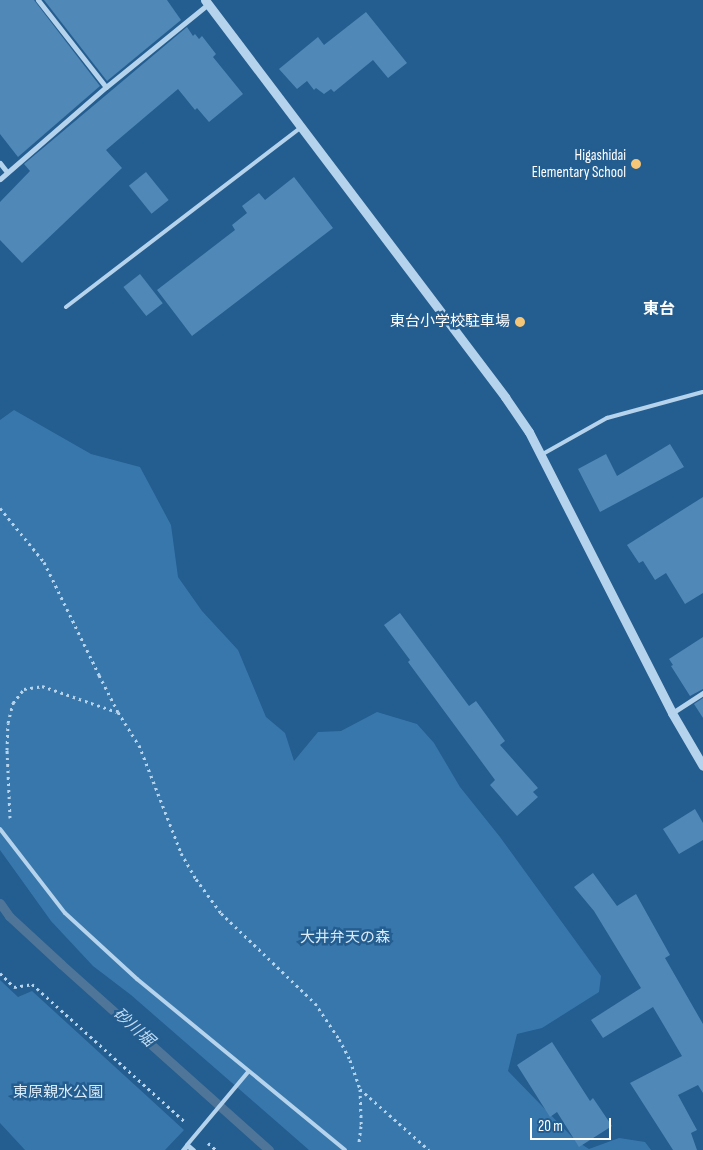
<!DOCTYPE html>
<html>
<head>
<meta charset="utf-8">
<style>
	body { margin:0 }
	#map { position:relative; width:703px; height:1150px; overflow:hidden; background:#245d8f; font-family:"Sofia Sans Condensed","Noto Sans JP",sans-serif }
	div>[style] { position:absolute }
	.green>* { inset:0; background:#3877ac }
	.stream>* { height:9px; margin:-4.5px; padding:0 4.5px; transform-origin:4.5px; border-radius:4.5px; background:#4f7699 }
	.building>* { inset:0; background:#5088b8; transform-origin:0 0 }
	.path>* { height:3px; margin-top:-1.5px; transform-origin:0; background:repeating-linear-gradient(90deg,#b5d3ec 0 2.5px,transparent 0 6.5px) }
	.service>* { height:4px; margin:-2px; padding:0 2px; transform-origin:2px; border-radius:2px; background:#b5d3ec }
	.minor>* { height:5px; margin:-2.5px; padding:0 2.5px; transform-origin:2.5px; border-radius:2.5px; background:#b5d3ec }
	.tertiary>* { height:9px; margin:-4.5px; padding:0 4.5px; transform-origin:4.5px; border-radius:4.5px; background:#b5d3ec }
	.dots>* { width:14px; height:14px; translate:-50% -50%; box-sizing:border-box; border:2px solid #245d8f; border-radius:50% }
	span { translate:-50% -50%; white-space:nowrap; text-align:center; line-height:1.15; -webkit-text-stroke:5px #245d8f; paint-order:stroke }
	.poi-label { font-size:15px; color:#fff }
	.right { translate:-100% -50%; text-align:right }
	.park-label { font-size:15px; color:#daebf9 }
	.neighbourhood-label { font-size:16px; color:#fff; font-weight:700 }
	.water-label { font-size:16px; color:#c1dcf3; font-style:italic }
	.scale { position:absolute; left:530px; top:1118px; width:81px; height:22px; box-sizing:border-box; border:2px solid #fff; border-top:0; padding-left:6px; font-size:15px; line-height:18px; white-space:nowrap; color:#fff; -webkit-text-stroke:4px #245d8f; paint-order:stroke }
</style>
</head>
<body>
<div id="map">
	<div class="green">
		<i style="clip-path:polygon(14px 410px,91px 454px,140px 467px,171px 525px,178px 577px,202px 611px,238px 650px,266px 717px,285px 733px,294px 761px,318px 732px,341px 731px,377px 712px,417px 724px,434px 743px,460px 787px,500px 837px,601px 976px,599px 992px,542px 1028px,517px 1034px,508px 1071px,575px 1140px,589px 1149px,619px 1138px,645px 1142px,651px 1150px,309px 1150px,131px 995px,93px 966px,51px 921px,0 850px,0 420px)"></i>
		<i style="clip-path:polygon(0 980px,18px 997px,32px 991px,184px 1130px,165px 1150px,25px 1150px,0 1123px)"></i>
	</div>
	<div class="stream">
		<i style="left:0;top:903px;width:16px;rotate:55deg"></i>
		<i style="left:9px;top:916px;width:71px;rotate:42.7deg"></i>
		<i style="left:61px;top:964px;width:279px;rotate:41.8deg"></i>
	</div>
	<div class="building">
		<i style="clip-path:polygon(0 0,34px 0,100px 86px,18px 157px,0 134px)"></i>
		<i style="clip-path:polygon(44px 0,167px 0,181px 20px,107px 81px)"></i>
		<i style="clip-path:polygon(366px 12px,407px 63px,388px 78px,373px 60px,334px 92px,331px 89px,324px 94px,316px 88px,314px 90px,307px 81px,297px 89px,279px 69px,318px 37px,324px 45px)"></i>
		<i style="clip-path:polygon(187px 27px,193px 36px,195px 34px,199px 39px,202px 36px,216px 54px,213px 57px,243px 94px,209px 122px,197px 108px,195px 110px,178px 89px,106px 150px,122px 168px,22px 263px,0 240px,0 202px,30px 171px,24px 164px)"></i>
		<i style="left:146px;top:172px;width:36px;height:22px;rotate:51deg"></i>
		<i style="clip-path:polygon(294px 177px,333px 228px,192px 336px,157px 290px,235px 230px,232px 225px,247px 213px,242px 206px,259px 193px,265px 200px)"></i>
		<i style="left:140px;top:274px;width:37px;height:21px;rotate:52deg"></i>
		<i style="clip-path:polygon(670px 444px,684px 467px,600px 512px,578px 469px,606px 454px,617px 476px)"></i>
		<i style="clip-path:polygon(703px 497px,703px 593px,685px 604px,666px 573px,655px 580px,643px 561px,639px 563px,627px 545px)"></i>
		<i style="clip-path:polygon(400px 613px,469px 706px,476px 701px,505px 741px,500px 745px,538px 788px,533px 792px,538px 797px,517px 816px,490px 785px,495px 780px,408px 662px,410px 660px,384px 625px)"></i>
		<i style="clip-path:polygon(703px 637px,703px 689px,690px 696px,671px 666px,673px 665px,669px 659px)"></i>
		<i style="clip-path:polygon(703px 698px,703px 718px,694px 704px)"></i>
		<i style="clip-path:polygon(695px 809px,703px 823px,703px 840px,679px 854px,663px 829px)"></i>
		<i style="clip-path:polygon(593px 873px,617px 906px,636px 894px,670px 955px,665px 958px,703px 1024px,703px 1093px,698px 1085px,678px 1095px,697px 1130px,691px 1133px,697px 1150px,673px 1150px,630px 1083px,682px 1056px,653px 1007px,603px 1038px,591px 1020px,641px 988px,594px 911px,574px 887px)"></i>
		<i style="clip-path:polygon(552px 1042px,590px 1101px,593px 1098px,612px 1126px,579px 1147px,557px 1112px,550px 1117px,517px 1065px)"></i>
	</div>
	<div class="path">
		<i style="left:0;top:508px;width:70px;rotate:50.8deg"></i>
		<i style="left:44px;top:562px;width:126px;rotate:64deg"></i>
		<i style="left:99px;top:675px;width:42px;rotate:62.8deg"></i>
		<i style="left:118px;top:712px;width:39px;rotate:58deg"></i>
		<i style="left:139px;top:745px;width:116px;rotate:68.7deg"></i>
		<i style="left:181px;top:853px;width:30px;rotate:60deg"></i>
		<i style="left:196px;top:879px;width:42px;rotate:53.7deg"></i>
		<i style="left:221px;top:913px;width:130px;rotate:43.8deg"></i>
		<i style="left:315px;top:1003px;width:43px;rotate:56.3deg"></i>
		<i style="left:339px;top:1039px;width:24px;rotate:62deg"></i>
		<i style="left:350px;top:1060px;width:31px;rotate:71deg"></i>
		<i style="left:360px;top:1089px;width:37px;rotate:88deg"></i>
		<i style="left:361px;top:1126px;width:16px;rotate:97deg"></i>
		<i style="left:10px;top:818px;width:68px;rotate:-92.5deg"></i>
		<i style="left:7px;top:750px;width:27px;rotate:-88deg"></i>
		<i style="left:8px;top:723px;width:21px;rotate:-76deg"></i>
		<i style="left:13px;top:703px;width:18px;rotate:-52deg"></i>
		<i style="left:24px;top:689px;width:18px;rotate:-9deg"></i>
		<i style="left:42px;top:686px;width:79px;rotate:19.1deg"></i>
		<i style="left:0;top:973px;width:20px;rotate:45deg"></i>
		<i style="left:14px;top:987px;width:18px;rotate:-9deg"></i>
		<i style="left:32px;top:984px;width:206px;rotate:42deg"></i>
		<i style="left:360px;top:1089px;width:92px;rotate:41.5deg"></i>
		<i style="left:208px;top:1143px;width:11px;rotate:41deg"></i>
	</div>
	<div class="service">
		<i style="left:66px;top:307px;width:295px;rotate:-37.4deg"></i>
		<i style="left:541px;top:455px;width:76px;rotate:-29.3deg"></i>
		<i style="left:607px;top:418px;width:99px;rotate:-15.2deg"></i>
		<i style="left:0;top:829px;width:106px;rotate:52.3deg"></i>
		<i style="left:65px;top:913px;width:98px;rotate:42.5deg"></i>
		<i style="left:137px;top:979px;width:269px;rotate:39.4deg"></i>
		<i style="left:187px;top:1145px;width:95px;rotate:-50.1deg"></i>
	</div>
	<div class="minor">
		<i style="left:38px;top:0;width:110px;rotate:52deg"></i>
		<i style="left:0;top:163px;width:11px;rotate:52deg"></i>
		<i style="left:0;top:179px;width:140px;rotate:-41deg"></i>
		<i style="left:106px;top:87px;width:132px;rotate:-39.1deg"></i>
		<i style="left:672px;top:713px;width:37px;rotate:-33deg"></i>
		<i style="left:183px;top:1150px;width:6px;rotate:-51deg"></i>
		<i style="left:187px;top:1145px;width:8px;rotate:40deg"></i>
	</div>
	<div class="tertiary">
		<i style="left:205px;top:0;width:498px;rotate:52.9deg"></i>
		<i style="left:505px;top:397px;width:42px;rotate:55.6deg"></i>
		<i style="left:529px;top:432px;width:315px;rotate:63deg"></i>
		<i style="left:672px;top:713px;width:61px;rotate:59.7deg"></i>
	</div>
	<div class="dots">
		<i style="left:636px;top:164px;background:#f6c678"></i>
		<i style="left:520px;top:322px;background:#f6c678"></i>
	</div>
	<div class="poi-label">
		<span class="right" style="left:626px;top:164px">Higashidai<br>Elementary School</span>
		<span class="right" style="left:510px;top:322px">東台小学校駐車場</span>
	</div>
	<div class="park-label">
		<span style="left:345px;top:938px">大井弁天の森</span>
		<span style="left:58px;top:1093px">東原親水公園</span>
	</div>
	<div class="neighbourhood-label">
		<span style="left:659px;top:310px">東台</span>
	</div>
	<div class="water-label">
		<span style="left:133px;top:1028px;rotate:42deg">砂川堀</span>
	</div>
	<div class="scale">20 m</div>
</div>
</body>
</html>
